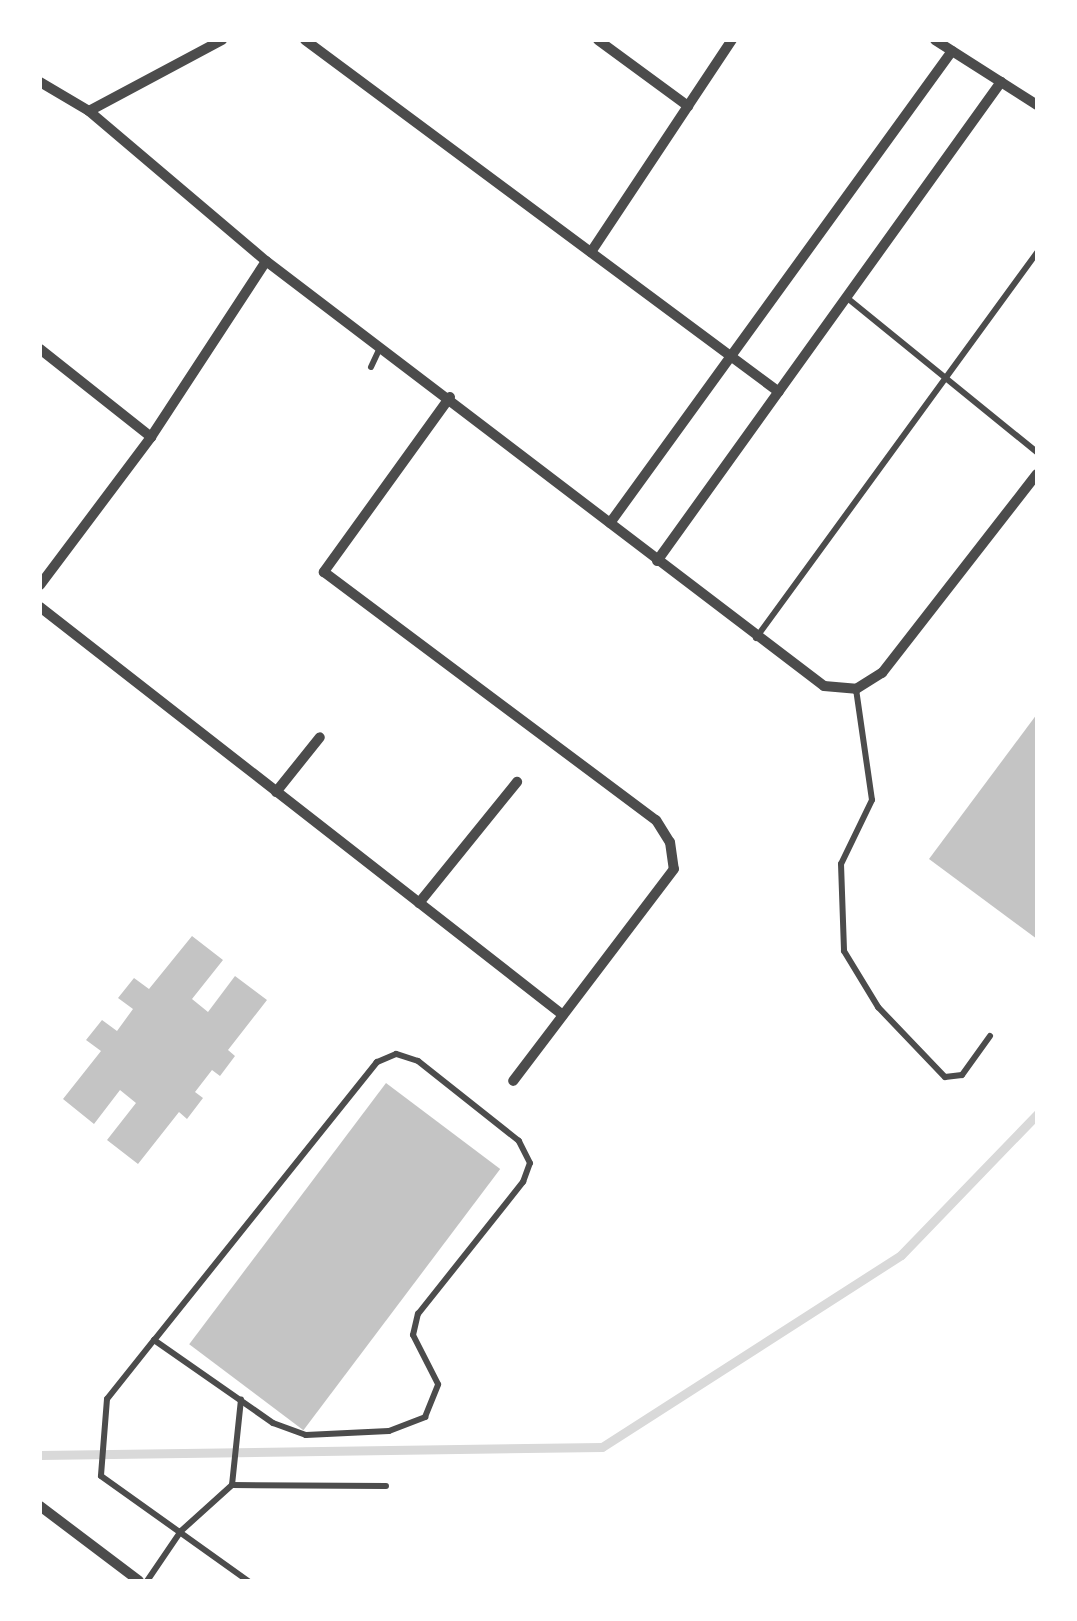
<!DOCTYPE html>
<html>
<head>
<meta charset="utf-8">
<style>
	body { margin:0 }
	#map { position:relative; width:1077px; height:1621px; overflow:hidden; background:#fff; font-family:"Noto Serif",serif }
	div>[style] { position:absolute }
	.stream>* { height:9px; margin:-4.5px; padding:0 4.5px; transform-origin:4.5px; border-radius:4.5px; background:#d9d9d9 }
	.building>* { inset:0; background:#c4c4c4; transform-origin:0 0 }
	.service>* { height:6px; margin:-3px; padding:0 3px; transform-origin:3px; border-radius:3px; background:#4c4c4c }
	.minor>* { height:10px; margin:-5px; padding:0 5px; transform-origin:5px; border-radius:5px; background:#4c4c4c }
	span { translate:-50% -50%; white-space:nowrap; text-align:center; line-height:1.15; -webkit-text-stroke:10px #fff; paint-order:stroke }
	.frame { position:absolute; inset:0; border:42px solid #fff; pointer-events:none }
</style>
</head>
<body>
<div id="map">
	<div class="stream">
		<i style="left:40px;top:1455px;width:562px;rotate:-0.82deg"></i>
		<i style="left:602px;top:1447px;width:355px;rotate:-32.7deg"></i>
		<i style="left:901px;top:1255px;width:196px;rotate:-46deg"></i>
	</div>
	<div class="building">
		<i style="clip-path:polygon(1037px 714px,1037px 939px,929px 859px)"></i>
		<i style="clip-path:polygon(192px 936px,223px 960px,192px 999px,208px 1012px,235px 976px,267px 1000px,228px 1050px,235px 1056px,220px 1076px,212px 1070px,195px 1092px,203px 1098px,187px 1119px,179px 1112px,138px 1164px,107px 1140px,136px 1103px,120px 1090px,94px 1124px,63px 1099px,101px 1051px,86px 1040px,102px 1020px,117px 1031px,133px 1009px,118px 998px,134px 978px,149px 989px)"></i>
		<i style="left:386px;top:1083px;width:143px;height:327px;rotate:37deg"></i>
	</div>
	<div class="service">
		<i style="left:846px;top:297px;width:246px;rotate:39.1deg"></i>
		<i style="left:371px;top:367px;width:21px;rotate:-65deg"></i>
		<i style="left:756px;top:638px;width:477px;rotate:-53.9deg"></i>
		<i style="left:856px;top:689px;width:112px;rotate:81.8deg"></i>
		<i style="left:872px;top:800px;width:71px;rotate:115.8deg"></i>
		<i style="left:841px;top:864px;width:87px;rotate:88deg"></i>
		<i style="left:844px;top:951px;width:66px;rotate:58.7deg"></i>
		<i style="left:878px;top:1007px;width:97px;rotate:46.3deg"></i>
		<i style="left:945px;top:1077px;width:17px;rotate:-7deg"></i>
		<i style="left:962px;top:1075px;width:48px;rotate:-54.3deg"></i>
		<i style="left:154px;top:1340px;width:145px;rotate:34.9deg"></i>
		<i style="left:273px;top:1423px;width:35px;rotate:20deg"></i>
		<i style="left:306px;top:1435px;width:83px;rotate:-2.8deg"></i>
		<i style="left:389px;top:1431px;width:39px;rotate:-21deg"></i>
		<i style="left:425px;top:1417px;width:35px;rotate:-68deg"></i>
		<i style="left:438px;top:1384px;width:55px;rotate:-117deg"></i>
		<i style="left:413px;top:1335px;width:22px;rotate:-77deg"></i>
		<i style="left:418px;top:1314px;width:169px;rotate:-51.5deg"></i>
		<i style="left:523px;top:1182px;width:20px;rotate:-70deg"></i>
		<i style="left:530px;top:1163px;width:25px;rotate:-117deg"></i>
		<i style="left:519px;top:1141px;width:129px;rotate:-141.6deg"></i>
		<i style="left:418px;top:1061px;width:23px;rotate:-162deg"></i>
		<i style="left:396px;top:1054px;width:21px;rotate:157deg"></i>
		<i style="left:377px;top:1062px;width:356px;rotate:128.7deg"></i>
		<i style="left:154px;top:1340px;width:75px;rotate:128.5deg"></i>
		<i style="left:107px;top:1399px;width:77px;rotate:94.5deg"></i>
		<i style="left:101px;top:1476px;width:181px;rotate:35.5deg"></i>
		<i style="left:232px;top:1485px;width:86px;rotate:-84deg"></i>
		<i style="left:147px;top:1581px;width:60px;rotate:-55.8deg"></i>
		<i style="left:181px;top:1531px;width:69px;rotate:-42deg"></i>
		<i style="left:232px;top:1485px;width:154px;rotate:0.4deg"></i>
	</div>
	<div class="minor">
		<i style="left:305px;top:40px;width:590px;rotate:36.6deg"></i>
		<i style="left:598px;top:40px;width:112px;rotate:36.3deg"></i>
		<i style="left:935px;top:40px;width:121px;rotate:32.5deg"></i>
		<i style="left:40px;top:82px;width:57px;rotate:30.6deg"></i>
		<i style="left:89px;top:111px;width:232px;rotate:40.3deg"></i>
		<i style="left:266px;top:261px;width:701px;rotate:37.29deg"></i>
		<i style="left:824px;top:686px;width:32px;rotate:5deg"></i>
		<i style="left:856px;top:689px;width:31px;rotate:-32deg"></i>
		<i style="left:882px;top:673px;width:252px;rotate:-52.1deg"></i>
		<i style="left:89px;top:111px;width:151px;rotate:-28.1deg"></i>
		<i style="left:591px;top:252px;width:255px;rotate:-56.4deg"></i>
		<i style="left:40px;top:349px;width:142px;rotate:38.4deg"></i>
		<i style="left:450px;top:397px;width:216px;rotate:125.8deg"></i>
		<i style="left:324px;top:572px;width:414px;rotate:36.8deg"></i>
		<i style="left:656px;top:820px;width:26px;rotate:58deg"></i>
		<i style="left:670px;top:842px;width:27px;rotate:82deg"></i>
		<i style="left:674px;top:869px;width:266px;rotate:127.2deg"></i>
		<i style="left:610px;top:523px;width:583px;rotate:-54.07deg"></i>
		<i style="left:657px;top:561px;width:590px;rotate:-54.32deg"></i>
		<i style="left:40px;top:585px;width:185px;rotate:-53.1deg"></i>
		<i style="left:151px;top:437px;width:210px;rotate:-56.8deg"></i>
		<i style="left:40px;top:607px;width:663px;rotate:37.96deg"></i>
		<i style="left:276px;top:792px;width:70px;rotate:-51.3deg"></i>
		<i style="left:419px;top:903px;width:156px;rotate:-51deg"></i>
		<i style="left:40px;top:1506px;width:124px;rotate:37.1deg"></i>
	</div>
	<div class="frame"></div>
</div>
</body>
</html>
